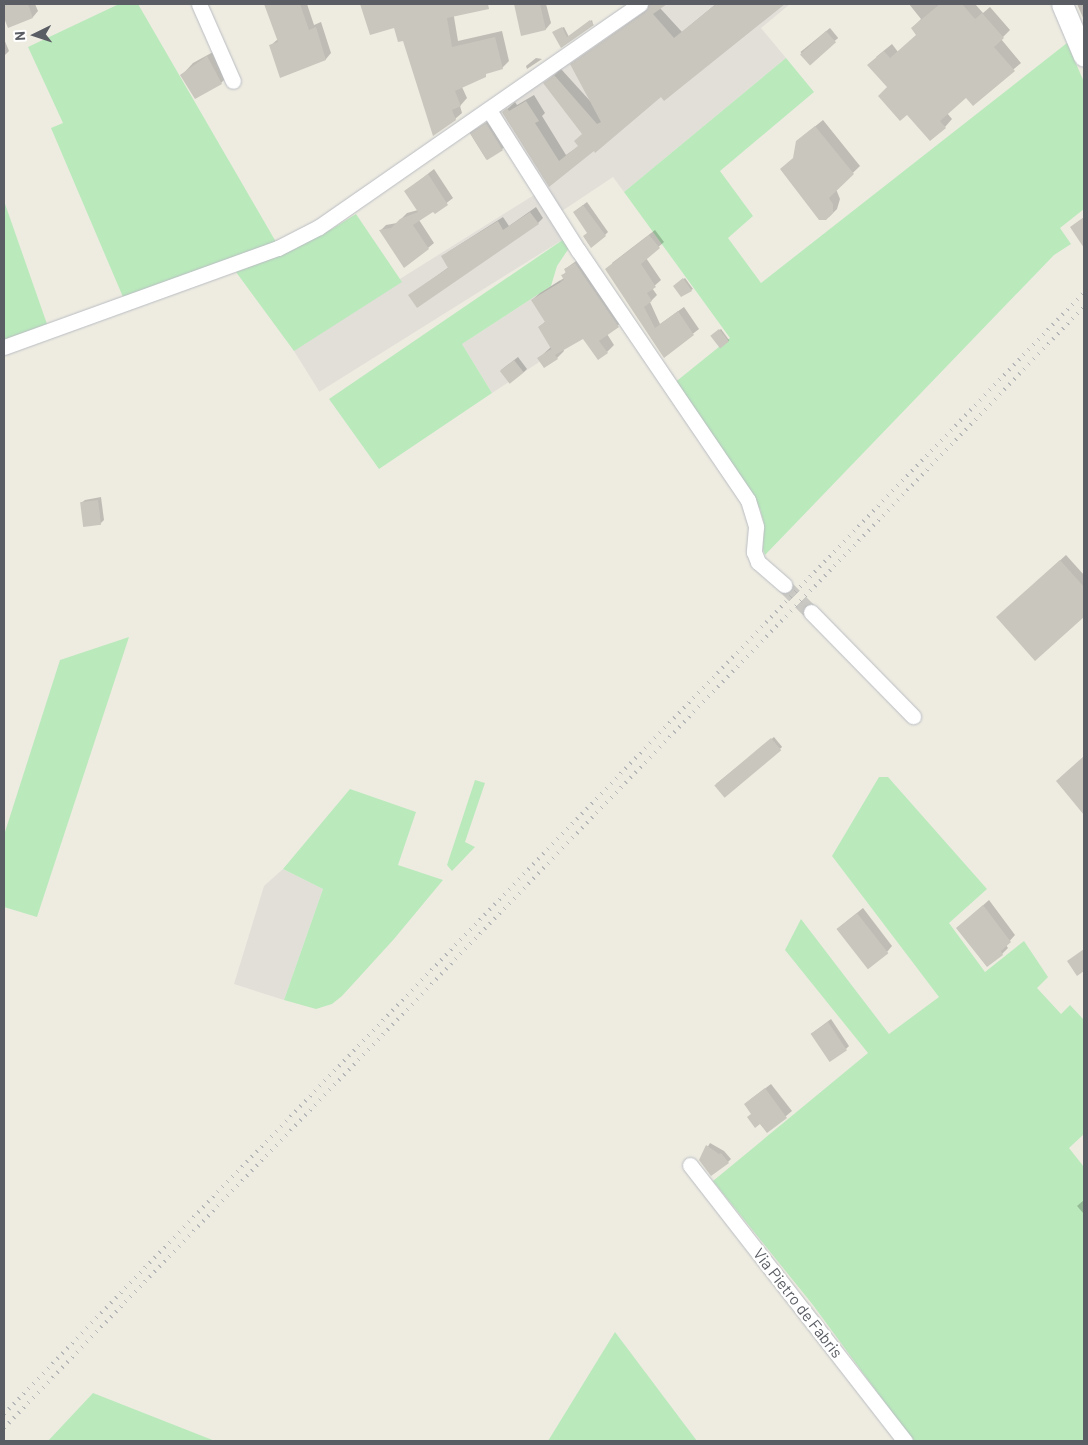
<!DOCTYPE html>
<html>
<head>
<meta charset="utf-8">
<style>
	body { margin:0 }
	#map { position:relative; width:1088px; height:1445px; overflow:hidden; background:#eeece1; font-family:Barlow,sans-serif }
	div>[style] { position:absolute }
	.industrial>* { inset:0; background:#e2dfd9; transform-origin:0 0 }
	.green>* { inset:0; background:#bae9bc }
	.shadow>* { inset:0; background:#0003; transform-origin:0 0 }
	.building>* { inset:0; background:#c9c6be; transform-origin:0 0 }
	.street-tunnel>* { height:15px; margin-top:-7.5px; transform-origin:0; background:repeating-linear-gradient(90deg,#c9c8c2 0 15px,transparent 0 23px) }
	.roads { filter:drop-shadow(0 0 1px #b9bcc2) drop-shadow(0 0 1px #b9bcc2) }
	.street>* { height:15px; margin:-7.5px; padding:0 7.5px; transform-origin:7.5px; border-radius:7.5px; background:#fff }
	.secondary>* { height:21px; margin:-10.5px; padding:0 10.5px; transform-origin:10.5px; border-radius:10.5px; background:#fff }
	.rail>* { height:4px; margin-top:-2px; transform-origin:0; background:repeating-linear-gradient(90deg,#b5b6b7 0 1px,transparent 0 7px) }
	span { translate:-50% -50%; white-space:nowrap; text-align:center; line-height:1.15; -webkit-text-stroke:4.5px #fff; paint-order:stroke }
	.street-label { font-size:16px; color:#5a5e64 }
	.frame { position:absolute; inset:0; border:5px solid #5a5e64; pointer-events:none }
	.north { position:absolute; left:10px; top:10px; width:50px; height:50px; -webkit-text-stroke:4px #fff; paint-order:stroke; rotate:266deg; font-size:14px; font-weight:700; line-height:20px; text-align:center; color:#5a5e64 }
	.north::after { content:''; display:block; margin:auto; width:18px; height:22px; background:#5a5e64; clip-path:polygon(50% 0,100% 100%,50% 72%,0 100%) }
</style>
</head>
<body>
<div id="map">
	<div class="industrial">
		<i style="clip-path:polygon(645px 4px,790px 4px,761px 28px,786px 58px,624px 192px,613px 177px,559px 213px,493px 111px)"></i>
		<i style="left:539px;top:192px;width:53px;height:292px;rotate:58deg"></i>
		<i style="clip-path:polygon(560px 280px,571px 303px,582px 334px,492px 393px,462px 344px)"></i>
		<i style="clip-path:polygon(283px 869px,323px 889px,284px 1000px,234px 984px,264px 886px)"></i>
	</div>
	<div class="green">
		<i style="clip-path:polygon(119px 4px,138px 4px,276px 242px,123px 297px,51px 128px,63px 123px,28px 47px)"></i>
		<i style="clip-path:polygon(1067px 43px,1084px 82px,1084px 209px,1060px 228px,1071px 244px,1054px 255px,765px 555px,763px 549px,764px 523px,760px 509px,673px 384px,730px 338px,624px 192px,786px 58px,814px 92px,720px 171px,753px 216px,728px 238px,761px 283px)"></i>
		<i style="clip-path:polygon(4px 201px,47px 324px,4px 340px)"></i>
		<i style="clip-path:polygon(356px 214px,402px 282px,294px 351px,236px 272px,281px 255px,332px 229px)"></i>
		<i style="clip-path:polygon(567px 237px,569px 248px,557px 266px,551px 286px,462px 344px,492px 393px,379px 469px,329px 399px)"></i>
		<i style="clip-path:polygon(129px 637px,37px 917px,4px 907px,4px 835px,60px 660px)"></i>
		<i style="clip-path:polygon(879px 777px,888px 777px,987px 889px,949px 923px,985px 972px,1024px 941px,1048px 977px,1037px 988px,1061px 1014px,1070px 1005px,1084px 1020px,1084px 1134px,1069px 1148px,1084px 1167px,1084px 1441px,913px 1441px,813px 1305px,713px 1181px,868px 1053px,785px 950px,801px 919px,889px 1034px,939px 997px,832px 856px)"></i>
		<i style="clip-path:polygon(475px 780px,485px 783px,465px 842px,475px 847px,452px 871px,447px 865px)"></i>
		<i style="clip-path:polygon(350px 789px,416px 812px,398px 865px,443px 880px,394px 939px,342px 996px,332px 1004px,316px 1009px,284px 1000px,323px 889px,283px 869px)"></i>
		<i style="clip-path:polygon(615px 1332px,697px 1441px,548px 1441px)"></i>
		<i style="clip-path:polygon(93px 1393px,215px 1441px,48px 1441px)"></i>
	</div>
	<div class="shadow">
		<i style="clip-path:polygon(4px 4px,35px 4px,38px 11px,33px 17px,8px 26px,4px 14px)"></i>
		<i style="clip-path:polygon(265px 4px,307px 4px,314px 25px,321px 22px,331px 53px,326px 59px,281px 77px,270px 46px,278px 39px)"></i>
		<i style="clip-path:polygon(361px 4px,446px 4px,449px 12px,453px 11px,458px 41px,502px 31px,509px 61px,502px 68px,490px 71px,462px 87px,467px 98px,460px 106px,462px 113px,455px 119px,395px 26px,370px 33px)"></i>
		<i style="clip-path:polygon(516px 4px,546px 4px,551px 23px,546px 29px,522px 35px)"></i>
		<i style="clip-path:polygon(650px 4px,665px 4px,660px 8px,682px 32px,716px 4px,783px 4px,664px 100px,661px 96px,549px 185px,503px 113px,515px 102px,517px 105px,534px 95px,545px 113px,542px 116px,566px 155px,579px 146px,583px 134px,545px 83px,561px 69px,591px 102px,571px 64px,650px 8px)"></i>
		<i style="clip-path:polygon(909px 4px,975px 4px,983px 13px,990px 7px,1010px 30px,1001px 39px,1021px 63px,973px 104px,966px 97px,947px 113px,952px 119px,945px 127px,908px 114px,889px 87px,876px 57px,892px 44px,898px 52px,918px 35px,912px 28px,921px 19px)"></i>
		<i style="clip-path:polygon(1077px 4px,1084px 4px,1084px 20px)"></i>
		<i style="clip-path:polygon(592px 20px,593px 24px,561px 46px,555px 31px,564px 27px,569px 37px)"></i>
		<i style="left:830px;top:28px;width:13px;height:38px;rotate:51deg"></i>
		<i style="clip-path:polygon(4px 39px,9px 51px,4px 56px)"></i>
		<i style="clip-path:polygon(213px 52px,227px 77px,221px 83px,182px 75px,193px 63px)"></i>
		<i style="clip-path:polygon(536px 58px,542px 59px,527px 69px,526px 66px)"></i>
		<i style="left:490px;top:120px;width:31px;height:24px;rotate:58deg"></i>
		<i style="clip-path:polygon(823px 120px,860px 166px,836px 189px,840px 199px,837px 209px,829px 217px,819px 218px,794px 158px,797px 141px)"></i>
		<i style="clip-path:polygon(434px 169px,453px 198px,435px 212px,433px 210px,419px 220px,434px 243px,428px 248px,381px 230px,386px 225px,397px 223px,407px 213px,418px 210px,406px 191px)"></i>
		<i style="clip-path:polygon(587px 202px,608px 232px,605px 235px,589px 232px,578px 209px)"></i>
		<i style="clip-path:polygon(536px 207px,543px 218px,538px 223px,410px 295px,449px 267px,443px 257px,448px 252px,503px 217px,509px 226px)"></i>
		<i style="clip-path:polygon(655px 230px,664px 242px,646px 258px,661px 280px,652px 288px,657px 295px,650px 302px,660px 324px,684px 307px,699px 329px,664px 356px,612px 263px)"></i>
		<i style="clip-path:polygon(583px 256px,626px 319px,607px 334px,614px 345px,607px 352px,584px 337px,563px 349px,564px 351px,557px 358px,539px 358px,551px 347px,539px 327px,546px 321px,532px 300px,540px 293px,564px 278px,562px 276px,566px 272px,565px 269px)"></i>
		<i style="clip-path:polygon(685px 278px,693px 289px,681px 295px,676px 285px)"></i>
		<i style="left:721px;top:329px;width:14px;height:11px;rotate:54deg"></i>
		<i style="clip-path:polygon(518px 357px,527px 369px,524px 372px,501px 370px)"></i>
		<i style="clip-path:polygon(101px 497px,104px 520px,100px 524px,81px 503px,85px 500px)"></i>
		<i style="clip-path:polygon(1066px 555px,1084px 575px,1084px 615px,1035px 659px,1003px 612px)"></i>
		<i style="left:774px;top:737px;width:13px;height:75px;rotate:51deg"></i>
		<i style="clip-path:polygon(1084px 757px,1084px 813px,1057px 781px)"></i>
		<i style="clip-path:polygon(989px 900px,1015px 935px,1006px 945px,1008px 948px,1002px 954px,963px 923px)"></i>
		<i style="clip-path:polygon(863px 908px,892px 946px,887px 952px,837px 929px)"></i>
		<i style="clip-path:polygon(831px 1019px,849px 1046px,846px 1049px,811px 1034px)"></i>
		<i style="clip-path:polygon(771px 1084px,792px 1111px,767px 1132px,752px 1114px,751px 1099px)"></i>
		<i style="clip-path:polygon(710px 1143px,724px 1151px,731px 1159px,728px 1162px,700px 1160px)"></i>
		<i style="clip-path:polygon(1084px 1200px,1084px 1214px,1077px 1206px)"></i>
	</div>
	<div class="building">
		<i style="clip-path:polygon(4px 4px,28px 4px,33px 18px,8px 28px,4px 18px)"></i>
		<i style="clip-path:polygon(264px 4px,300px 4px,309px 30px,316px 27px,326px 60px,280px 78px,269px 45px,278px 42px)"></i>
		<i style="clip-path:polygon(360px 4px,488px 4px,489px 9px,447px 18px,452px 47px,495px 37px,503px 69px,486px 74px,486px 77px,455px 91px,461px 106px,452px 110px,456px 120px,433px 136px,403px 41px,398px 42px,394px 28px,370px 35px)"></i>
		<i style="clip-path:polygon(514px 4px,540px 4px,546px 30px,521px 36px)"></i>
		<i style="clip-path:polygon(649px 4px,667px 4px,653px 14px,674px 38px,716px 4px,785px 4px,664px 101px,661px 97px,595px 153px,594px 151px,549px 187px,502px 112px,507px 108px,509px 111px,526px 101px,539px 121px,535px 123px,559px 161px,578px 146px,574px 141px,582px 134px,543px 83px,554px 75px,597px 124px,601px 122px,570px 64px,645px 12px)"></i>
		<i style="clip-path:polygon(940px 4px,962px 4px,975px 19px,982px 13px,1004px 38px,994px 47px,1015px 71px,973px 106px,966px 98px,940px 121px,946px 128px,930px 141px,907px 115px,900px 121px,878px 96px,887px 87px,867px 65px,884px 51px,890px 58px,916px 35px,911px 28px)"></i>
		<i style="clip-path:polygon(590px 20px,594px 25px,561px 48px,552px 32px,562px 27px,567px 37px)"></i>
		<i style="left:826px;top:31px;width:15px;height:35px;rotate:48deg"></i>
		<i style="clip-path:polygon(207px 56px,222px 84px,195px 99px,180px 75px)"></i>
		<i style="left:486px;top:123px;width:32px;height:19px;rotate:58deg"></i>
		<i style="clip-path:polygon(815px 126px,854px 174px,829px 198px,833px 204px,833px 213px,826px 220px,819px 220px,780px 169px,793px 158px,796px 141px)"></i>
		<i style="clip-path:polygon(428px 174px,448px 205px,435px 214px,433px 212px,413px 225px,429px 249px,404px 268px,379px 230px,391px 228px,400px 219px,418px 212px,404px 191px)"></i>
		<i style="clip-path:polygon(583px 205px,606px 236px,591px 248px,583px 236px,587px 233px,573px 212px)"></i>
		<i style="clip-path:polygon(530px 212px,539px 224px,417px 308px,408px 295px,448px 268px,441px 256px,498px 221px,503px 230px)"></i>
		<i style="clip-path:polygon(1084px 217px,1084px 248px,1070px 227px)"></i>
		<i style="clip-path:polygon(649px 235px,660px 248px,641px 264px,656px 287px,647px 293px,652px 301px,644px 307px,655px 328px,678px 311px,694px 335px,664px 358px,605px 269px)"></i>
		<i style="clip-path:polygon(575px 263px,619px 327px,599px 341px,608px 353px,598px 360px,583px 339px,555px 355px,558px 359px,544px 368px,537px 358px,551px 349px,553px 352px,538px 327px,545px 322px,531px 300px,564px 280px,561px 275px,566px 273px,564px 269px)"></i>
		<i style="clip-path:polygon(683px 278px,692px 291px,681px 297px,673px 286px)"></i>
		<i style="left:719px;top:329px;width:16px;height:11px;rotate:52deg"></i>
		<i style="left:514px;top:360px;width:16px;height:18px;rotate:52deg"></i>
		<i style="left:98px;top:500px;width:25px;height:18px;rotate:83deg"></i>
		<i style="clip-path:polygon(1060px 560px,1084px 587px,1084px 617px,1035px 661px,996px 617px)"></i>
		<i style="left:771px;top:738px;width:16px;height:74px;rotate:50deg"></i>
		<i style="clip-path:polygon(1084px 756px,1084px 815px,1056px 781px)"></i>
		<i style="clip-path:polygon(983px 905px,1011px 942px,1001px 951px,1003px 955px,987px 967px,956px 928px)"></i>
		<i style="left:857px;top:913px;width:51px;height:26px;rotate:52deg"></i>
		<i style="clip-path:polygon(1084px 949px,1084px 971px,1077px 976px,1067px 961px)"></i>
		<i style="left:828px;top:1022px;width:34px;height:21px;rotate:56deg"></i>
		<i style="clip-path:polygon(765px 1088px,787px 1118px,767px 1133px,760px 1124px,755px 1128px,747px 1117px,751px 1114px,744px 1104px)"></i>
		<i style="clip-path:polygon(706px 1145px,719px 1154px,721px 1153px,729px 1163px,711px 1176px,699px 1160px)"></i>
	</div>
	<div class="street-tunnel">
		<i style="left:784px;top:585px;width:38px;rotate:45deg"></i>
	</div>
	<div class="roads">
		<div class="street">
			<i style="left:199px;top:4px;width:84px;rotate:66.2deg"></i>
			<i style="left:489px;top:110px;width:166px;rotate:57.6deg"></i>
			<i style="left:578px;top:250px;width:302px;rotate:55.8deg"></i>
			<i style="left:748px;top:500px;width:28px;rotate:73deg"></i>
			<i style="left:756px;top:527px;width:25px;rotate:95deg"></i>
			<i style="left:754px;top:552px;width:11px;rotate:68deg"></i>
			<i style="left:758px;top:562px;width:35px;rotate:41deg"></i>
			<i style="left:4px;top:347px;width:291px;rotate:-19.9deg"></i>
			<i style="left:278px;top:248px;width:46px;rotate:-27.1deg"></i>
			<i style="left:319px;top:227px;width:391px;rotate:-34.8deg"></i>
			<i style="left:811px;top:612px;width:146px;rotate:45.6deg"></i>
			<i style="left:690px;top:1165px;width:350px;rotate:52.1deg"></i>
		</div>
		<div class="secondary">
			<i style="left:1062px;top:4px;width:56px;rotate:67.1deg"></i>
		</div>
	</div>
	<div class="rail">
		<i style="left:4px;top:1414px;width:1557px;rotate:-46.09deg"></i>
		<i style="left:4px;top:1428px;width:1557px;rotate:-46.07deg"></i>
	</div>
	<div class="street-label">
		<span style="left:798px;top:1303px;rotate:52deg">Via Pietro de Fabris</span>
	</div>
	<div class="frame"></div>
	<div class="north">N</div>
</div>
</body>
</html>
